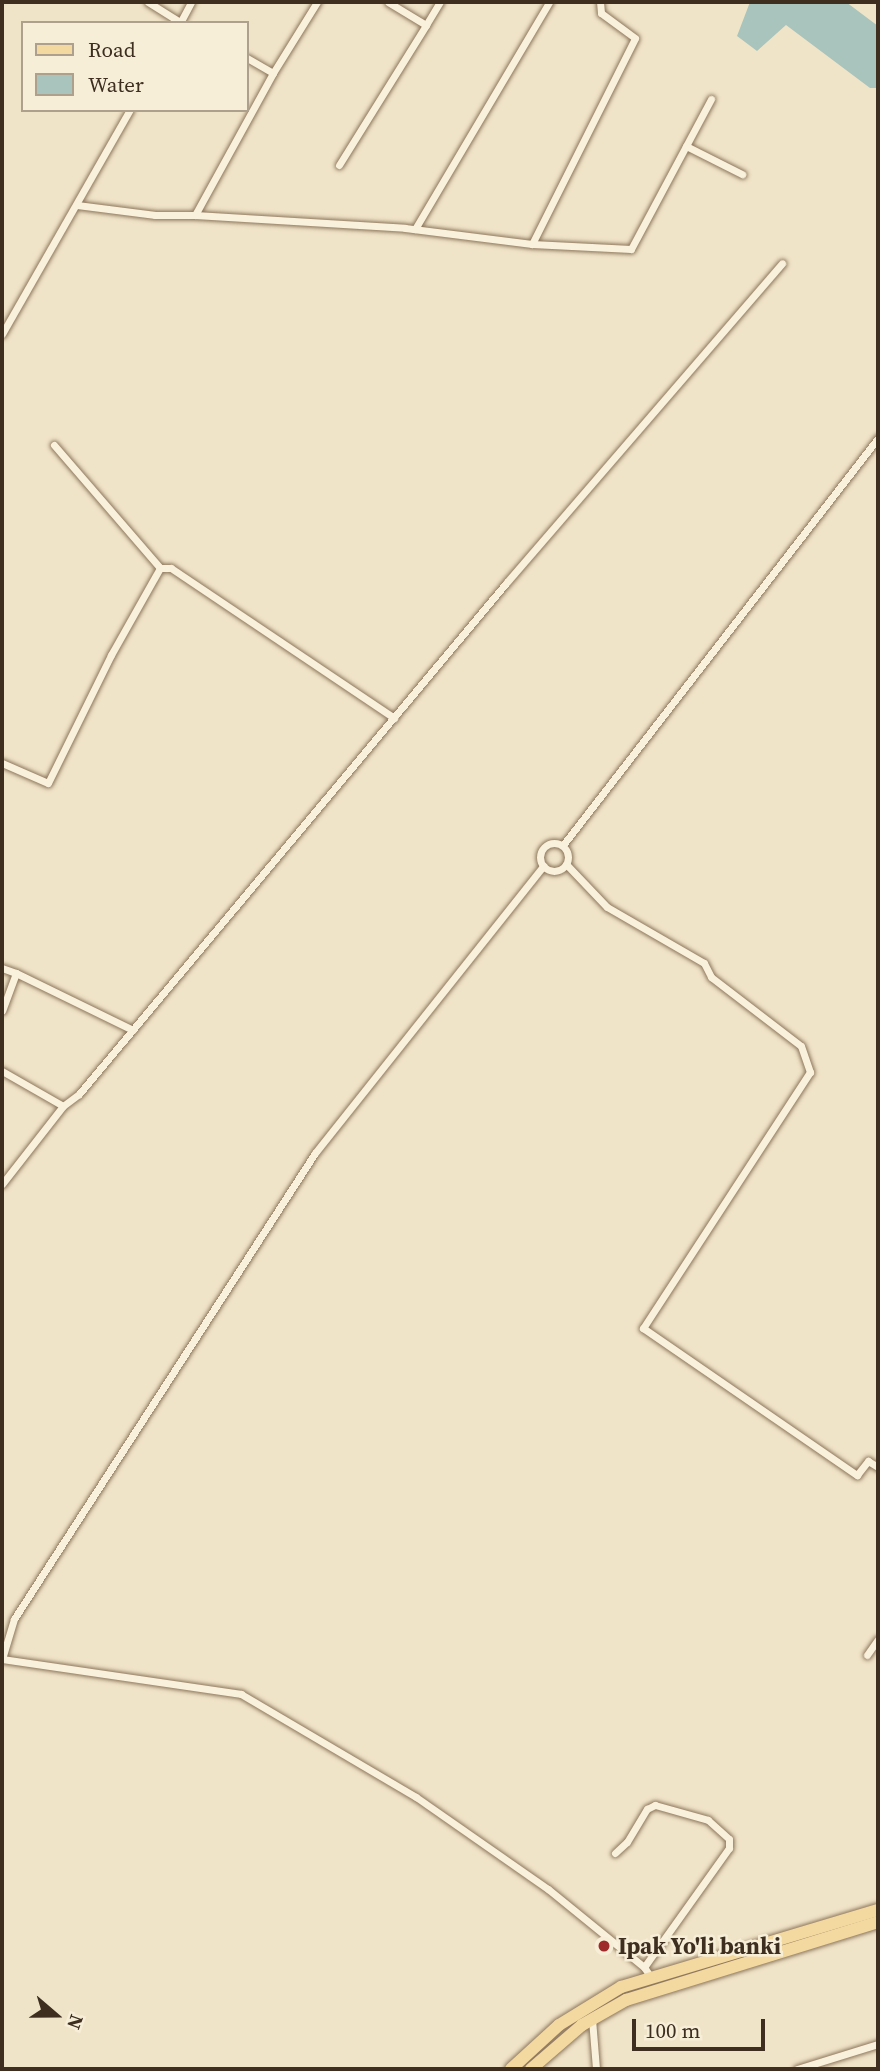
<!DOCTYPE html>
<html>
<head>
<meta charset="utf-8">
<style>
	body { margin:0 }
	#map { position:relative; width:880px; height:2071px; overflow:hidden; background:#f0e4c8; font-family:"Source Serif 4",serif }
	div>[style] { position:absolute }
	.water>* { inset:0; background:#a9c4bc }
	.roads { filter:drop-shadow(0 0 2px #8d765c) drop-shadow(0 0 2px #8d765c) }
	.street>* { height:7px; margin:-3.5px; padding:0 3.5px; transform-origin:3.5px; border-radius:3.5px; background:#faf1dc }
	.street>.ring { margin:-3.5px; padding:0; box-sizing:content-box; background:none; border:7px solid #faf1dc; border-radius:50% }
	.primary>* { height:12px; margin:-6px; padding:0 6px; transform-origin:6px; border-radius:6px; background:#f3d9a0 }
	.dots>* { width:19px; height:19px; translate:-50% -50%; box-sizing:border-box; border:4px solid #f7eed8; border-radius:50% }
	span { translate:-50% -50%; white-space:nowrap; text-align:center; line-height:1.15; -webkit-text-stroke:5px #f7eed8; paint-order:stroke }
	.poi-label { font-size:23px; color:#3d2e20; font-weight:700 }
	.left { translate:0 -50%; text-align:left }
	.frame { position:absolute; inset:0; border:4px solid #3d2e20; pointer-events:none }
	.legend { position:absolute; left:21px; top:21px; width:228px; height:91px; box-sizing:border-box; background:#f7eed8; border:2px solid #ada18e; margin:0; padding:9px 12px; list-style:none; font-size:21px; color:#3d2e20 }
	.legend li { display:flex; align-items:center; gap:14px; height:35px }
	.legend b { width:35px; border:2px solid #ada18e }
	.north { position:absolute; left:21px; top:1980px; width:70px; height:70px; -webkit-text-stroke:5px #f7eed8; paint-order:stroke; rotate:110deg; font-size:19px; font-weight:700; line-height:28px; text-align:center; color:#3d2e20 }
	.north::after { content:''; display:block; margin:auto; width:24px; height:32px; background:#3d2e20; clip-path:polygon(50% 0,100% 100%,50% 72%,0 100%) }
	.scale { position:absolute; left:632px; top:2019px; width:133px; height:32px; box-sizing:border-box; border:4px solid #3d2e20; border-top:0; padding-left:9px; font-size:21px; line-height:24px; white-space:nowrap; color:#3d2e20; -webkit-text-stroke:5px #f7eed8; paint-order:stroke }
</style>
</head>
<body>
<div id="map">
	<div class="water">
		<i style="clip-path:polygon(750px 2px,846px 2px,878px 26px,878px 88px,870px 88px,786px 25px,757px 51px,737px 36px)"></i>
	</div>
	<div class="roads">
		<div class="street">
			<i style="left:148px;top:2px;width:39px;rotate:32deg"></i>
			<i style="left:180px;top:23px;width:24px;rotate:-62deg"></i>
			<i style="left:426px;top:25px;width:27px;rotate:-59deg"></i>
			<i style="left:273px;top:73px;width:84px;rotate:-58.2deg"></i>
			<i style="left:686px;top:146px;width:63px;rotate:26.6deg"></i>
			<i style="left:339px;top:165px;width:165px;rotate:-58.1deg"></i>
			<i style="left:426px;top:25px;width:44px;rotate:-148.8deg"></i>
			<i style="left:77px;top:205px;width:79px;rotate:7.3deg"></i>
			<i style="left:155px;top:215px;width:40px"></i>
			<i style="left:195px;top:215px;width:162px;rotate:-61.2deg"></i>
			<i style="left:273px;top:73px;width:30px;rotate:-150deg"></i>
			<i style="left:195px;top:215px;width:210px;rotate:3.5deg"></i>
			<i style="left:405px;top:228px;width:128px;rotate:7.2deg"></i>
			<i style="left:532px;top:244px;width:99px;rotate:2.9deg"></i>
			<i style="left:631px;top:249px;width:170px;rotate:-61.9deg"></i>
			<i style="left:415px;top:229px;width:264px;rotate:-59.4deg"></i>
			<i style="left:532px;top:244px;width:230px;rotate:-63.4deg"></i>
			<i style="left:635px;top:38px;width:42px;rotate:-143.7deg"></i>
			<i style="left:601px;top:13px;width:11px;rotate:-95deg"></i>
			<i style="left:2px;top:334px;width:258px;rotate:-60.3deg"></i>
			<i style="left:54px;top:445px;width:162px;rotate:49.2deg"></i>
			<i style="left:160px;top:568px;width:11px"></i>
			<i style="left:171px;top:568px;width:269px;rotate:33.9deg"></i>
			<i style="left:2px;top:763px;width:50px;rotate:23.5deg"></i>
			<i style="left:48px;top:783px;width:143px;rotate:-63.8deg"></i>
			<i style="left:111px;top:655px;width:100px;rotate:-60.6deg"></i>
			<i class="ring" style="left:540px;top:843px;width:21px;height:21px"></i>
			<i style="left:563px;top:845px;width:515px;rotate:-52.26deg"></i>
			<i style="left:566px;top:864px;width:59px;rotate:46.4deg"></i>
			<i style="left:607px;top:907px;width:112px;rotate:30deg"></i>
			<i style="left:704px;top:963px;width:16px;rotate:63deg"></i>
			<i style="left:711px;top:977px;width:113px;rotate:37.5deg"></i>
			<i style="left:801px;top:1046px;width:28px;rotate:71deg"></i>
			<i style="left:810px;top:1072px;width:306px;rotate:123.1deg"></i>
			<i style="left:643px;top:1328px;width:260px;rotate:34.5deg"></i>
			<i style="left:857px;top:1475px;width:18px;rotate:-52deg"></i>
			<i style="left:868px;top:1461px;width:12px;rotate:31deg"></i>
			<i style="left:2px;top:968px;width:15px;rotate:20deg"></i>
			<i style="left:16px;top:973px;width:40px;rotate:110.2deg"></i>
			<i style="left:16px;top:973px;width:130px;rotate:26deg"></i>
			<i style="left:2px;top:1071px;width:70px;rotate:29.8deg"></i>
			<i style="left:63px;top:1106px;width:99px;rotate:128deg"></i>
			<i style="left:63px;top:1106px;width:20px;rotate:-37deg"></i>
			<i style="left:79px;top:1094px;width:667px;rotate:-50.11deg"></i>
			<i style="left:507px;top:582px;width:421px;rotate:-49.2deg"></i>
			<i style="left:867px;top:1655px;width:19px;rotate:-55deg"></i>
			<i style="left:2px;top:1659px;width:42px;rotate:-73.3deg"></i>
			<i style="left:14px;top:1619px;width:555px;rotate:-57.14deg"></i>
			<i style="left:315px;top:1153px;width:367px;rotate:-51.5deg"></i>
			<i style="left:2px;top:1659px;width:242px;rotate:8.3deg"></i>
			<i style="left:241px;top:1694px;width:203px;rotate:30.5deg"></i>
			<i style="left:416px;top:1797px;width:161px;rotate:34.9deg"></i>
			<i style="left:548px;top:1889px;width:124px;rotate:39.1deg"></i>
			<i style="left:644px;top:1967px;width:14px;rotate:56deg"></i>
			<i style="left:615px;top:1853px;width:16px;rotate:-43deg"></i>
			<i style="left:627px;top:1842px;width:39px;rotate:-59deg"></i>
			<i style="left:647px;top:1809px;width:9px;rotate:-27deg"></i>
			<i style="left:655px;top:1805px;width:55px;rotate:15.8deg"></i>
			<i style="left:708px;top:1820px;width:28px;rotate:42deg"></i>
			<i style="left:729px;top:1839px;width:9px;rotate:90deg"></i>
			<i style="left:729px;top:1848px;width:146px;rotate:125.5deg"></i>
			<i style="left:592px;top:2019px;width:50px;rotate:85.4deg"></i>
			<i style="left:797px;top:2069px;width:85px;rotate:-17.2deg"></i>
		</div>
		<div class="primary">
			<i style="left:511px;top:2069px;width:65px;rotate:-42.5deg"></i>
			<i style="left:559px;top:2025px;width:73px;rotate:-31.5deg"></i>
			<i style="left:621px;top:1987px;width:268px;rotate:-16.7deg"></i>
			<i style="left:531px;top:2069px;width:67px;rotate:-40.8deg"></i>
			<i style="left:582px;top:2025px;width:51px;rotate:-29.6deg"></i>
			<i style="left:626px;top:2000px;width:264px;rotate:-17.2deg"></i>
		</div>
	</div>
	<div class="dots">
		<i style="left:604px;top:1946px;background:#9e2a2b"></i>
	</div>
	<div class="poi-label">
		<span class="left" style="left:618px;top:1946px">Ipak Yo'li banki</span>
	</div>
	<div class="frame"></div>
	<ul class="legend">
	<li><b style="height:9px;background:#f3d9a0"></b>Road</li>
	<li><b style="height:19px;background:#a9c4bc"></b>Water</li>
	</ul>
	<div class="north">N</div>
	<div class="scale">100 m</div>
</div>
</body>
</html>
